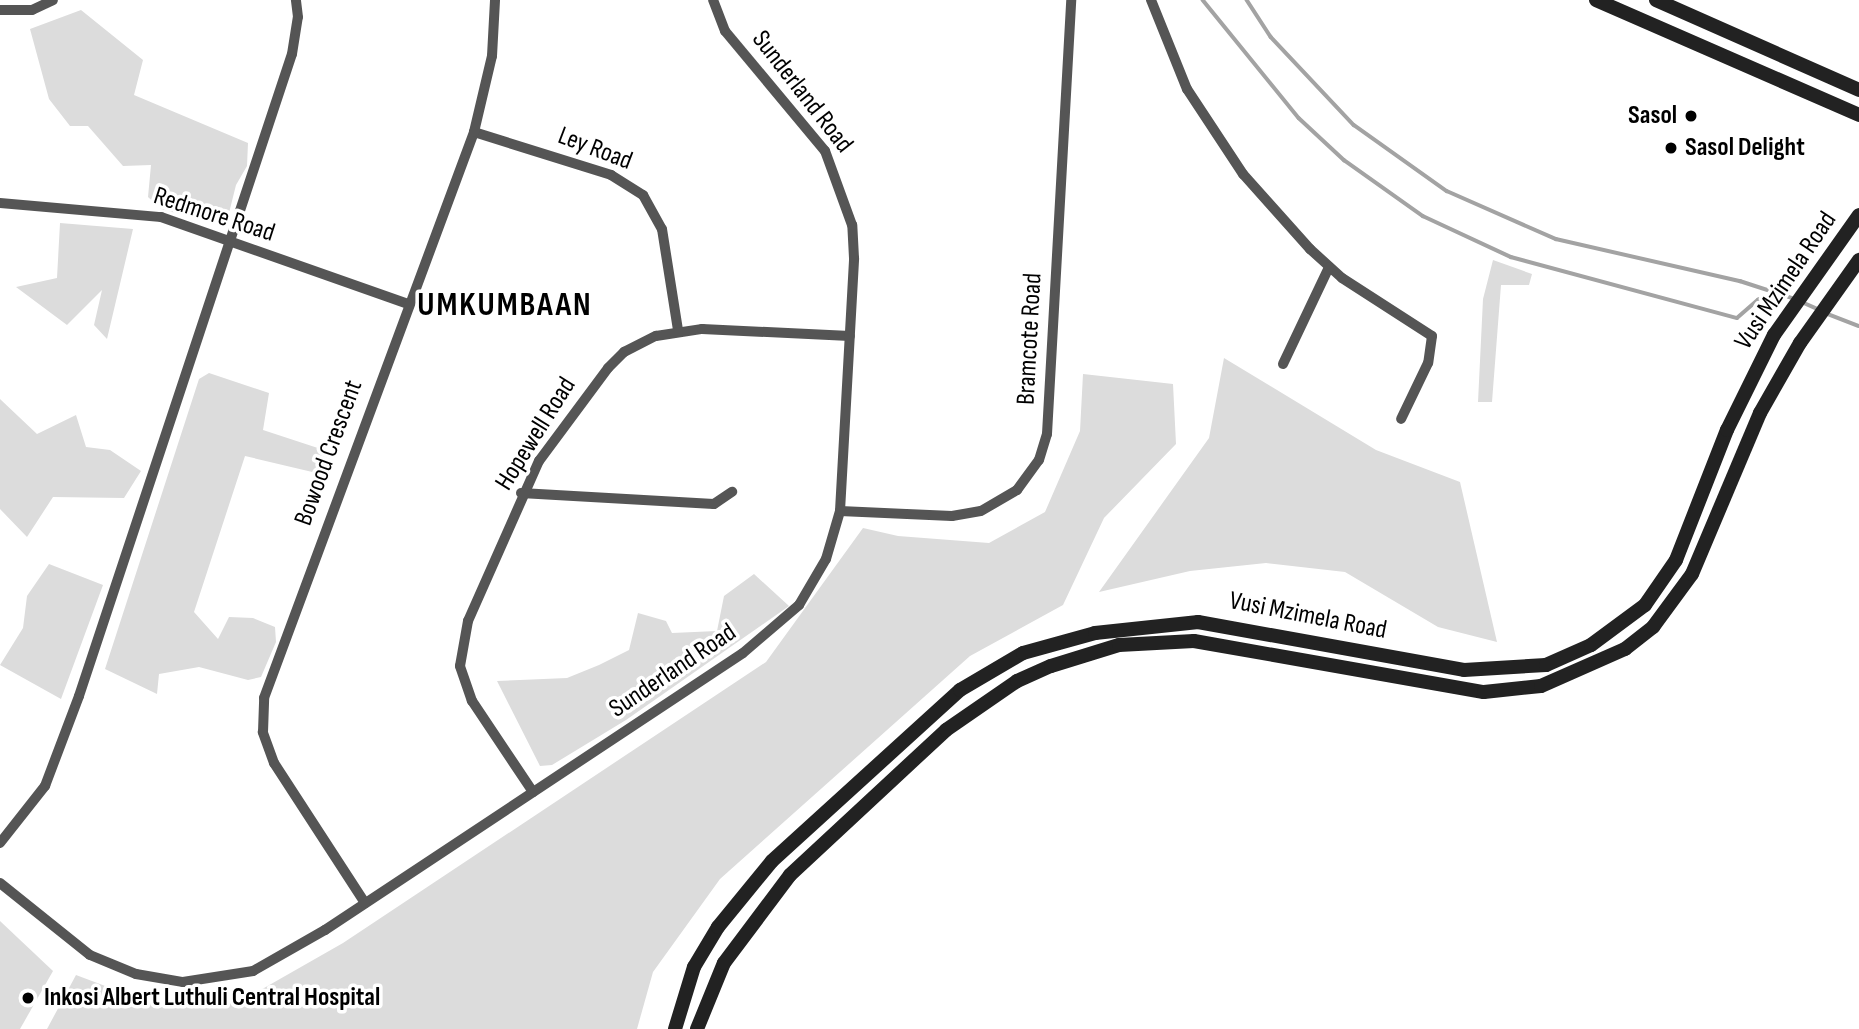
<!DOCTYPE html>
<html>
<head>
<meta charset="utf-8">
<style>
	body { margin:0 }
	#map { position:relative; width:1859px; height:1029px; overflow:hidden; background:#fff; font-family:"Sofia Sans Condensed",sans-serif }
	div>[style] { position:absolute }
	.green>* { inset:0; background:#dcdcdc }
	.stream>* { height:3.5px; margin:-1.75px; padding:0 1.75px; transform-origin:1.75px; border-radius:1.75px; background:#a3a3a3 }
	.minor>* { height:10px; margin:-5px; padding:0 5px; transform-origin:5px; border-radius:5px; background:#555 }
	.secondary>* { height:14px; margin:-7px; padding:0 7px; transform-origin:7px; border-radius:7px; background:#222 }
	.dots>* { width:19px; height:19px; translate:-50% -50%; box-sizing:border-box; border:4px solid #fff; border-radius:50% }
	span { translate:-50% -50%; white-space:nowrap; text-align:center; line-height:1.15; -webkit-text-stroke:7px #fff; paint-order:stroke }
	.street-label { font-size:26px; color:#000 }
	.poi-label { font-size:26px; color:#000; font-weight:700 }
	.right { translate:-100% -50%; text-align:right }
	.left { translate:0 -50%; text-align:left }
	.district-label { font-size:33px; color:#000; font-weight:700; letter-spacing:2px }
</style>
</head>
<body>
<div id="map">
	<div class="green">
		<i style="clip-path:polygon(81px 10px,143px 60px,134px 95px,248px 143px,247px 166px,236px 185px,228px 217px,220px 225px,161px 209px,148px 197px,151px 165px,123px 166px,88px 126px,70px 126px,49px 99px,30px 29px)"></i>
		<i style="clip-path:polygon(60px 223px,133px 229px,107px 339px,94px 325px,102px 290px,67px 325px,16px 287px,57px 278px)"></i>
		<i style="clip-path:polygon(1493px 260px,1532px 274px,1529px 285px,1501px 285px,1492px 402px,1478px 402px,1483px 299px)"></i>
		<i style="clip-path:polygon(1224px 358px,1376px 450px,1460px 482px,1497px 642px,1438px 627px,1345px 572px,1266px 563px,1190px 571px,1099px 592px,1209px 438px)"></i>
		<i style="clip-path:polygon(209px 373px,269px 393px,263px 430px,330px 452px,332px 464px,325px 475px,245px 456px,194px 612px,218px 639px,229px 617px,253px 618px,275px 627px,276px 642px,261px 677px,248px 680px,199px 667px,159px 674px,157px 694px,105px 669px,199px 379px)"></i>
		<i style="clip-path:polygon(1083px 374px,1173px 384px,1176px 444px,1104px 518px,1063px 605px,970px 656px,720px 879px,653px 972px,637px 1029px,47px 1029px,76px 975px,161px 1007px,245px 999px,343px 943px,766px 662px,863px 528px,898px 536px,989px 543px,1045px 512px,1080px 431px)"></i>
		<i style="clip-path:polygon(0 399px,37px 434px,76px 415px,86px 447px,110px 450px,141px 471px,124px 498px,53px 497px,27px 537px,0 509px)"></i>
		<i style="clip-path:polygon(49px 564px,103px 585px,61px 699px,0 665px,23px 628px,27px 596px)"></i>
		<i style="clip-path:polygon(754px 574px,789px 606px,626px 720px,552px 765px,540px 766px,497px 681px,567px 678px,599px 665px,629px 650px,638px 613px,666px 621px,672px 633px,717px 631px,724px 596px)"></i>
		<i style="clip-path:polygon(0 921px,53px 971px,20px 1029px,0 1029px)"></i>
	</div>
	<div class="stream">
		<i style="left:1203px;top:0;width:152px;rotate:50.9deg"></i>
		<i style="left:1299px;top:118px;width:62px;rotate:43deg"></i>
		<i style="left:1344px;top:160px;width:97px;rotate:35.3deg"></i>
		<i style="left:1423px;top:216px;width:97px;rotate:25deg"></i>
		<i style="left:1511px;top:257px;width:234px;rotate:15.1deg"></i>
		<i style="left:1737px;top:318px;width:28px;rotate:-41deg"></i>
		<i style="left:1758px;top:300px;width:24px;rotate:-15deg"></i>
		<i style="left:1247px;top:0;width:44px;rotate:57deg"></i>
		<i style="left:1271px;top:37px;width:121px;rotate:46.7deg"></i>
		<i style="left:1354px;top:125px;width:114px;rotate:35.4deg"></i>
		<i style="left:1447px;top:191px;width:119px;rotate:23.8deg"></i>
		<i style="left:1556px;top:239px;width:189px;rotate:12.9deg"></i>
		<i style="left:1740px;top:281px;width:58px;rotate:18.1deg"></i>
		<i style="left:1802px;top:302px;width:17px;rotate:24deg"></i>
		<i style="left:1825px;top:313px;width:36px;rotate:21deg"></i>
	</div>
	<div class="minor">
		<i style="left:1151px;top:0;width:96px;rotate:68deg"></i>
		<i style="left:1187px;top:89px;width:102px;rotate:56.6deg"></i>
		<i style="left:1243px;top:174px;width:101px;rotate:48.2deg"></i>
		<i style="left:1310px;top:249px;width:43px;rotate:42.2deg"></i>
		<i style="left:1342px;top:278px;width:107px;rotate:32.8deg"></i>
		<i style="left:1432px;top:336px;width:27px;rotate:98deg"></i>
		<i style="left:1428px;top:363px;width:62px;rotate:115.7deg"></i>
		<i style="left:0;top:10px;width:32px"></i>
		<i style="left:32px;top:10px;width:23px;rotate:-25deg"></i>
		<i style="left:474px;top:132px;width:144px;rotate:17.4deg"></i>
		<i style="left:611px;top:175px;width:38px;rotate:32deg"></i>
		<i style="left:643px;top:195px;width:39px;rotate:61deg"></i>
		<i style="left:662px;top:229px;width:102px;rotate:81deg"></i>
		<i style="left:0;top:203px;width:162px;rotate:5deg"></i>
		<i style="left:161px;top:217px;width:262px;rotate:19.4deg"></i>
		<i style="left:1283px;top:364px;width:107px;rotate:-64.6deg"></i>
		<i style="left:521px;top:493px;width:193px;rotate:3.3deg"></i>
		<i style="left:714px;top:504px;width:22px;rotate:-34deg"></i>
		<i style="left:840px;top:511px;width:112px;rotate:2.6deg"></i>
		<i style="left:952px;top:516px;width:29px;rotate:-10deg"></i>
		<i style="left:981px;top:511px;width:42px;rotate:-30.3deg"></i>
		<i style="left:1017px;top:490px;width:37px;rotate:-54deg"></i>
		<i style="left:1039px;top:460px;width:27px;rotate:-73deg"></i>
		<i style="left:1047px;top:434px;width:435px;rotate:-86.8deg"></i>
		<i style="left:533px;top:792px;width:110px;rotate:-123.8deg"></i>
		<i style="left:472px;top:701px;width:37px;rotate:-109deg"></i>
		<i style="left:460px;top:666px;width:46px;rotate:-79.9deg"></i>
		<i style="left:468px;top:621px;width:175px;rotate:-66.1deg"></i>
		<i style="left:539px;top:461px;width:116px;rotate:-53.4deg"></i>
		<i style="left:608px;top:368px;width:23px;rotate:-45deg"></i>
		<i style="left:624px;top:352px;width:36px;rotate:-27deg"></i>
		<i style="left:656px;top:336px;width:47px;rotate:-8.7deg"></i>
		<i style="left:702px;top:329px;width:148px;rotate:2.7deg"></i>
		<i style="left:0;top:843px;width:73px;rotate:-51.7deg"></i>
		<i style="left:45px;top:786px;width:96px;rotate:-69.3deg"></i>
		<i style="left:79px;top:696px;width:676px;rotate:-71.65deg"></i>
		<i style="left:292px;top:54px;width:37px;rotate:-81deg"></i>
		<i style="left:298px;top:17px;width:17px;rotate:-97deg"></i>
		<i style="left:0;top:883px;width:115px;rotate:38.7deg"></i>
		<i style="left:90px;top:955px;width:50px;rotate:22.4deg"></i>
		<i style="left:136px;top:974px;width:48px;rotate:9.7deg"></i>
		<i style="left:183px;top:982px;width:71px;rotate:-8.9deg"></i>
		<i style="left:253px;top:971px;width:83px;rotate:-29.7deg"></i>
		<i style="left:325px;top:930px;width:501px;rotate:-33.53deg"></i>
		<i style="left:743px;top:653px;width:74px;rotate:-40.6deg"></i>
		<i style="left:799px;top:605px;width:53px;rotate:-59.6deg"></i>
		<i style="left:826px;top:559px;width:50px;rotate:-73.7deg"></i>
		<i style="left:840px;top:511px;width:253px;rotate:-86.8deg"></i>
		<i style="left:854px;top:258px;width:33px;rotate:-93deg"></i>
		<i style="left:852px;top:225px;width:79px;rotate:-110deg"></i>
		<i style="left:825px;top:151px;width:156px;rotate:-129.8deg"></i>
		<i style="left:725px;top:31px;width:33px;rotate:-111deg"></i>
		<i style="left:365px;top:903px;width:167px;rotate:-123deg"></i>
		<i style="left:274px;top:763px;width:33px;rotate:-110deg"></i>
		<i style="left:263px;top:732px;width:34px;rotate:-88deg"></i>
		<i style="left:264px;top:698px;width:604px;rotate:-69.64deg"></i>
		<i style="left:474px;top:132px;width:78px;rotate:-76.7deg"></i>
		<i style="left:492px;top:56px;width:56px;rotate:-86.9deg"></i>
	</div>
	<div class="secondary">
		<i style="left:1596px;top:0;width:287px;rotate:23.6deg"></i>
		<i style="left:1656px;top:0;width:222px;rotate:23.9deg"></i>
		<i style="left:675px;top:1029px;width:65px;rotate:-73deg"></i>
		<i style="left:694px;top:967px;width:47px;rotate:-59deg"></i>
		<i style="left:718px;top:927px;width:85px;rotate:-50.7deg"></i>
		<i style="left:772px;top:861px;width:254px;rotate:-42.3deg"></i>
		<i style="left:960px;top:690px;width:73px;rotate:-30.4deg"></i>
		<i style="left:1023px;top:653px;width:75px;rotate:-15.5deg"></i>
		<i style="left:1095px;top:633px;width:104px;rotate:-6.1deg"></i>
		<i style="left:1198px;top:622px;width:270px;rotate:10.2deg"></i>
		<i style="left:1464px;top:670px;width:82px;rotate:-3.5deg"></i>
		<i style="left:1546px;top:665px;width:49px;rotate:-24deg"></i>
		<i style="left:1591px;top:645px;width:67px;rotate:-36.5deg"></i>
		<i style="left:1645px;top:605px;width:55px;rotate:-55.4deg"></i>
		<i style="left:1676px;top:560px;width:140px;rotate:-68.6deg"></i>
		<i style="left:1727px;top:430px;width:106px;rotate:-63.7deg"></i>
		<i style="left:1774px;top:335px;width:147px;rotate:-54.7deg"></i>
		<i style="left:697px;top:1029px;width:71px;rotate:-67.8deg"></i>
		<i style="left:724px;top:963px;width:110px;rotate:-53.1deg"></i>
		<i style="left:790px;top:875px;width:213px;rotate:-42.9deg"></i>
		<i style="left:946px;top:730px;width:86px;rotate:-34.6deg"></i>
		<i style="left:1017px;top:681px;width:37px;rotate:-24deg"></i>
		<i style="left:1051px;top:666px;width:71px;rotate:-17.2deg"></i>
		<i style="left:1119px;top:645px;width:75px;rotate:-3.1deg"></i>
		<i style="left:1194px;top:641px;width:294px;rotate:10deg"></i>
		<i style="left:1484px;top:692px;width:57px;rotate:-6deg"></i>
		<i style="left:1541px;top:686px;width:92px;rotate:-23.8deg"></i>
		<i style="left:1625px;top:649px;width:36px;rotate:-38deg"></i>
		<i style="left:1653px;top:627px;width:66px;rotate:-53.7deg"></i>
		<i style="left:1692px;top:574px;width:175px;rotate:-67.1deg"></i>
		<i style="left:1760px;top:413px;width:81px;rotate:-60.3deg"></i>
		<i style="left:1800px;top:343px;width:102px;rotate:-54.6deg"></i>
	</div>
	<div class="dots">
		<i style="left:1691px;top:116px;background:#000"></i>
		<i style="left:1671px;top:148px;background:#000"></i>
		<i style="left:28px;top:998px;background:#000"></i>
	</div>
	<div class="street-label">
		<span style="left:802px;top:92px;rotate:52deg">Sunderland Road</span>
		<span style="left:595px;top:149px;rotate:21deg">Ley Road</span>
		<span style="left:214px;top:215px;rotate:18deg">Redmore Road</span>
		<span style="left:1786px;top:281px;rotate:-56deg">Vusi Mzimela Road</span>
		<span style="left:1030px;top:339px;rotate:-87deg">Bramcote Road</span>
		<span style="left:536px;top:434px;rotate:-58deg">Hopewell Road</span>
		<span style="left:329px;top:453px;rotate:-70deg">Bowood Crescent</span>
		<span style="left:1308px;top:616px;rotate:11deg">Vusi Mzimela Road</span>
		<span style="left:673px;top:671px;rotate:-34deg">Sunderland Road</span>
	</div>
	<div class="poi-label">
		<span class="right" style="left:1677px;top:116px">Sasol</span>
		<span class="left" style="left:1685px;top:148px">Sasol Delight</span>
		<span class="left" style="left:44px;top:998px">Inkosi Albert Luthuli Central Hospital</span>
	</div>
	<div class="district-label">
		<span style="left:505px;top:306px">UMKUMBAAN</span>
	</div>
</div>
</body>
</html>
